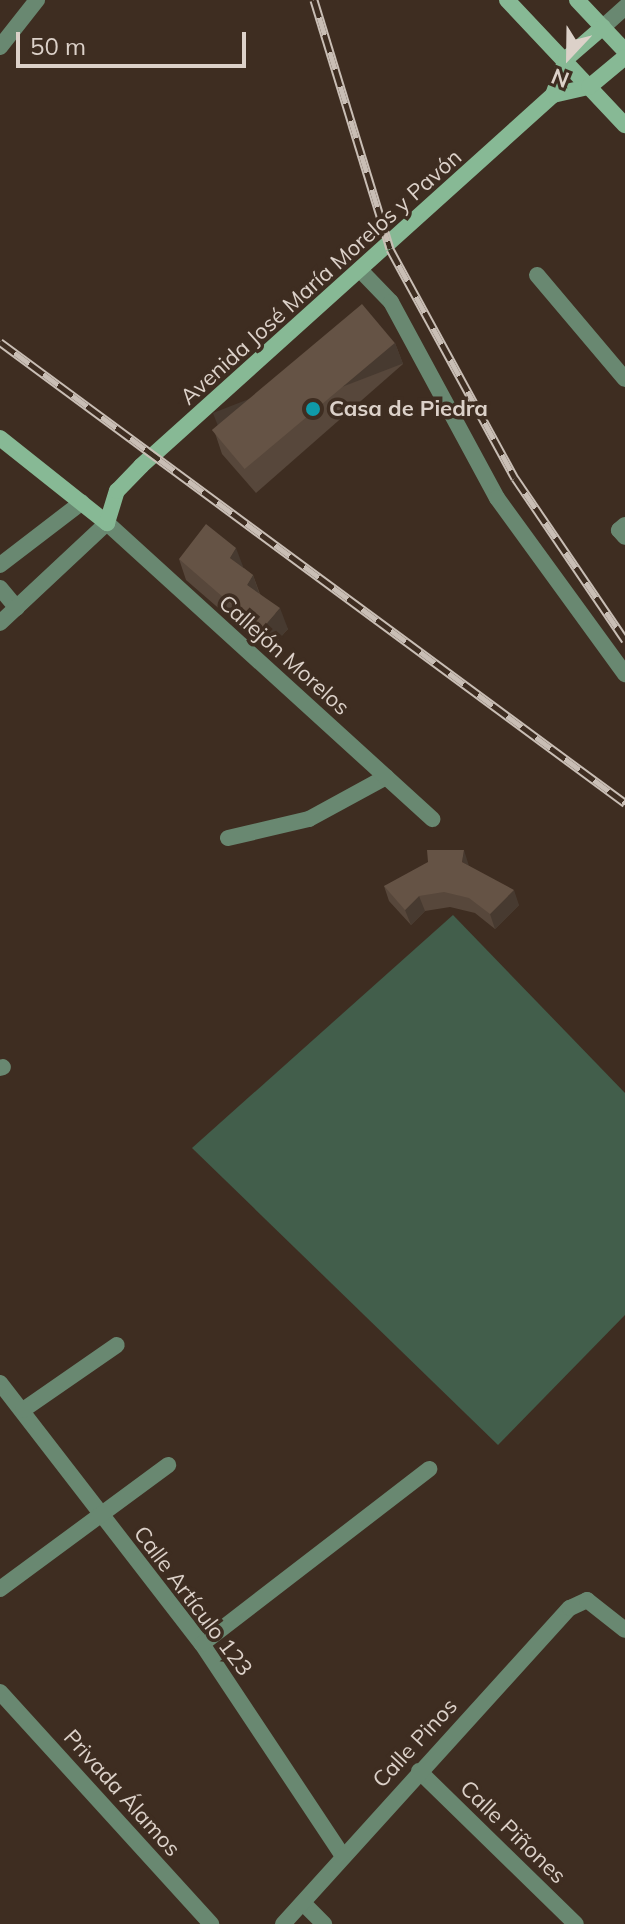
<!DOCTYPE html>
<html>
<head>
<meta charset="utf-8">
<style>
	body { margin:0 }
	#map { position:relative; width:625px; height:1924px; overflow:hidden; background:#3e2d21; font-family:Mulish,sans-serif }
	div>[style] { position:absolute }
	.green>* { inset:0; background:#425e4b }
	.lane>* { height:16px; margin:-8px; padding:0 8px; transform-origin:8px; border-radius:8px; background:#698871 }
	.street>* { height:16px; margin:-8px; padding:0 8px; transform-origin:8px; border-radius:8px; background:#698871 }
	.secondary>* { height:16px; margin:-8px; padding:0 8px; transform-origin:8px; border-radius:8px; background:#87b995 }
	.rail>* { height:9px; margin-top:-4.5px; transform-origin:0; background:repeating-linear-gradient(90deg,#3e2d21 0 18px,#c9beb5 0 36px); box-sizing:border-box; border-block:2px solid #c9beb5 }
	.wall>* { inset:0; background:#57473b }
	.shaded-wall>* { inset:0; background:#473a30; transform-origin:0 0 }
	.building>* { inset:0; background:#655345; transform-origin:0 0 }
	.dots>* { width:22px; height:22px; translate:-50% -50%; box-sizing:border-box; border:4px solid #3e2d21; border-radius:50% }
	span { translate:-50% -50%; white-space:nowrap; text-align:center; line-height:1.15; -webkit-text-stroke:7px #3e2d21; paint-order:stroke }
	.street-label { font-size:22px; color:#dcd1c9 }
	.poi-label { font-size:22px; color:#dcd1c9; font-weight:700 }
	.left { translate:0 -50%; text-align:left }
	.north { position:absolute; left:529px; top:16px; width:80px; height:80px; -webkit-text-stroke:6px #3e2d21; paint-order:stroke; rotate:202deg; font-size:22px; font-weight:700; line-height:32px; text-align:center; color:#dcd1c9 }
	.north::after { content:''; display:block; margin:auto; width:28px; height:36px; background:#dcd1c9; clip-path:polygon(50% 0,100% 100%,50% 72%,0 100%) }
	.scale { position:absolute; left:16px; top:32px; width:230px; height:36px; box-sizing:border-box; border:4px solid #dcd1c9; border-top:0; padding-left:10px; font-size:24px; line-height:28px; white-space:nowrap; color:#dcd1c9; -webkit-text-stroke:6px #3e2d21; paint-order:stroke }
</style>
</head>
<body>
<div id="map">
	<div class="green">
		<i style="clip-path:polygon(453px 915px,625px 1093px,625px 1315px,498px 1445px,192px 1148px)"></i>
	</div>
	<div class="lane">
		<i style="left:0;top:47px;width:60px;rotate:-51.8deg"></i>
		<i style="left:363px;top:273px;width:40px;rotate:46deg"></i>
		<i style="left:391px;top:302px;width:223px;rotate:61.6deg"></i>
		<i style="left:497px;top:498px;width:218px;rotate:54deg"></i>
		<i style="left:537px;top:275px;width:136px;rotate:49.8deg"></i>
		<i style="left:625px;top:525px;width:8px;rotate:140deg"></i>
		<i style="left:619px;top:530px;width:9px;rotate:49deg"></i>
		<i style="left:228px;top:838px;width:83px;rotate:-13.2deg"></i>
		<i style="left:309px;top:819px;width:88px;rotate:-28.6deg"></i>
	</div>
	<div class="street">
		<i style="left:603px;top:27px;width:30px;rotate:-42deg"></i>
		<i style="left:0;top:565px;width:103px;rotate:-37.5deg"></i>
		<i style="left:0;top:588px;width:26px;rotate:50deg"></i>
		<i style="left:0;top:623px;width:146px;rotate:-43.1deg"></i>
		<i style="left:107px;top:523px;width:440px;rotate:42.3deg"></i>
		<i style="left:0;top:1068px;width:3px;rotate:-18deg"></i>
		<i style="left:0;top:1383px;width:330px;rotate:52.3deg"></i>
		<i style="left:202px;top:1644px;width:251px;rotate:56.4deg"></i>
		<i style="left:23px;top:1410px;width:114px;rotate:-34.7deg"></i>
		<i style="left:0;top:1589px;width:209px;rotate:-36.4deg"></i>
		<i style="left:202px;top:1644px;width:287px;rotate:-37.6deg"></i>
		<i style="left:0;top:1692px;width:314px;rotate:47.7deg"></i>
		<i style="left:419px;top:1771px;width:219px;rotate:44.3deg"></i>
		<i style="left:303px;top:1903px;width:30px;rotate:45deg"></i>
		<i style="left:283px;top:1924px;width:427px;rotate:-47.8deg"></i>
		<i style="left:570px;top:1608px;width:19px;rotate:-25deg"></i>
		<i style="left:587px;top:1600px;width:48px;rotate:38.3deg"></i>
	</div>
	<div class="secondary">
		<i style="left:507px;top:0;width:172px;rotate:46.7deg"></i>
		<i style="left:577px;top:0;width:70px;rotate:46.7deg"></i>
		<i style="left:553px;top:95px;width:37px;rotate:-13deg"></i>
		<i style="left:589px;top:87px;width:47px;rotate:-39.8deg"></i>
		<i style="left:0;top:438px;width:137px;rotate:38.5deg"></i>
		<i style="left:107px;top:523px;width:34px;rotate:-73deg"></i>
		<i style="left:117px;top:491px;width:35px;rotate:-46deg"></i>
		<i style="left:141px;top:466px;width:554px;rotate:-42deg"></i>
		<i style="left:553px;top:95px;width:38px;rotate:-70deg"></i>
		<i style="left:566px;top:59px;width:49px;rotate:-40.9deg"></i>
	</div>
	<div class="rail">
		<i style="left:314px;top:0;width:260px;rotate:73deg"></i>
		<i style="left:390px;top:249px;width:261px;rotate:61.4deg"></i>
		<i style="left:515px;top:478px;width:196px;rotate:55.8deg"></i>
		<i style="left:0;top:342px;width:777px;rotate:36.41deg"></i>
	</div>
	<div class="wall">
		<i style="clip-path:polygon(395px 343px,403px 364px,256px 493px,222px 454px,215px 433px)"></i>
		<i style="clip-path:polygon(179px 559px,244px 568px,253px 575px,260px 594px,288px 629px,268px 651px,186px 580px)"></i>
		<i style="clip-path:polygon(469px 866px,519px 905px,495px 929px,475px 913px,450px 907px,425px 911px,411px 925px,389px 901px,384px 886px)"></i>
	</div>
	<div class="shaded-wall">
		<i style="left:395px;top:343px;width:22px;height:195px;rotate:69deg"></i>
		<i style="clip-path:polygon(236px 548px,244px 569px,230px 558px)"></i>
		<i style="clip-path:polygon(253px 575px,260px 596px,247px 585px)"></i>
		<i style="clip-path:polygon(280px 608px,288px 629px,268px 651px,261px 630px)"></i>
		<i style="clip-path:polygon(464px 850px,469px 866px,462px 862px)"></i>
		<i style="clip-path:polygon(514px 890px,519px 905px,495px 929px,490px 914px)"></i>
		<i style="clip-path:polygon(419px 896px,425px 911px,411px 925px,405px 910px)"></i>
	</div>
	<div class="building">
		<i style="left:362px;top:304px;width:51px;height:196px;rotate:50deg"></i>
		<i style="clip-path:polygon(206px 524px,236px 548px,230px 558px,253px 575px,247px 585px,280px 608px,261px 630px,179px 559px)"></i>
		<i style="clip-path:polygon(427px 850px,464px 850px,462px 862px,514px 890px,490px 914px,469px 898px,444px 892px,419px 896px,405px 910px,384px 886px,428px 862px)"></i>
	</div>
	<div class="dots">
		<i style="left:313px;top:409px;background:#0f9aa8"></i>
	</div>
	<div class="street-label">
		<span style="left:321px;top:277px;rotate:-42deg">Avenida José María Morelos y Pavón</span>
		<span style="left:284px;top:655px;rotate:42deg">Callejón Morelos</span>
		<span style="left:193px;top:1601px;rotate:53deg">Calle Artículo 123</span>
		<span style="left:415px;top:1743px;rotate:-47deg">Calle Pinos</span>
		<span style="left:122px;top:1793px;rotate:48deg">Privada Álamos</span>
		<span style="left:513px;top:1832px;rotate:44deg">Calle Piñones</span>
	</div>
	<div class="poi-label">
		<span class="left" style="left:329px;top:409px">Casa de Piedra</span>
	</div>
	<div class="north">N</div>
	<div class="scale">50 m</div>
</div>
</body>
</html>
